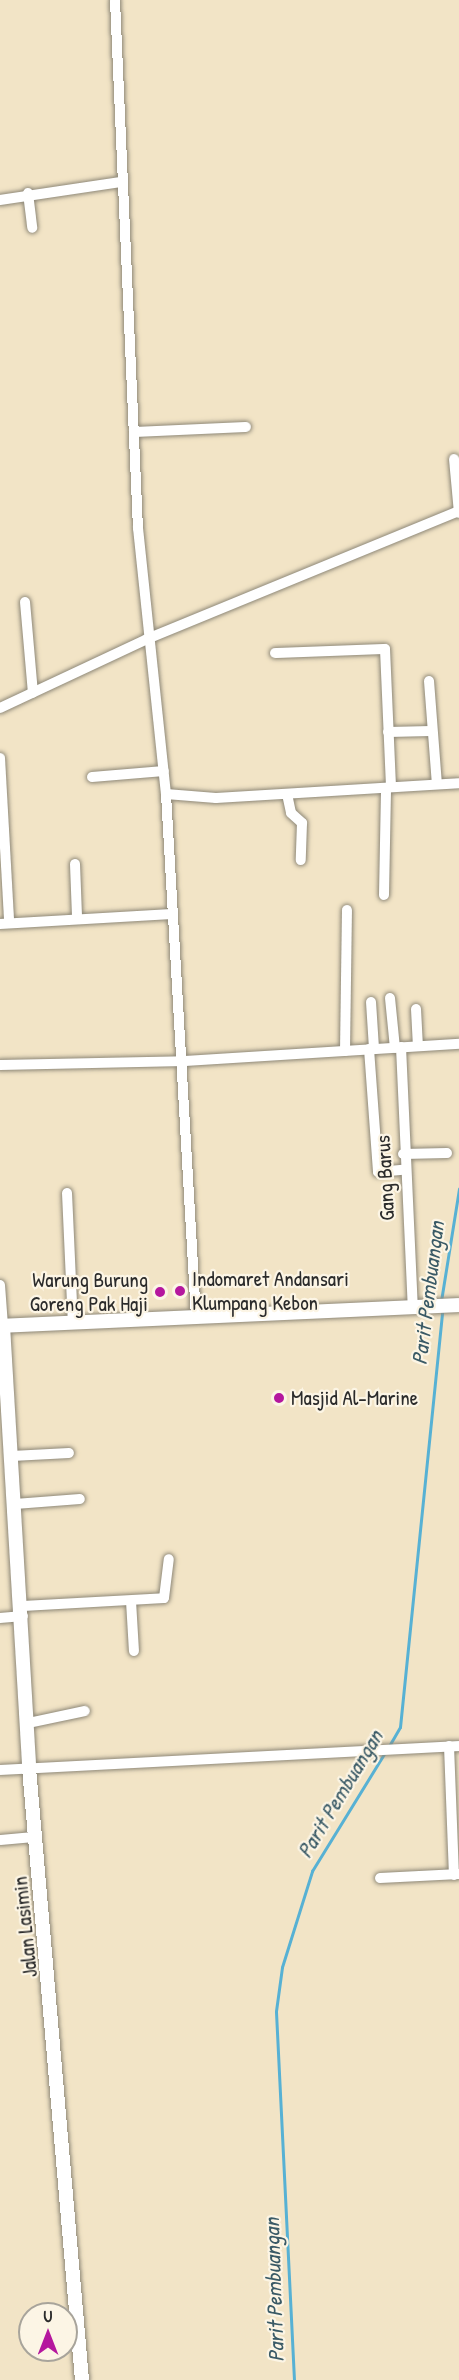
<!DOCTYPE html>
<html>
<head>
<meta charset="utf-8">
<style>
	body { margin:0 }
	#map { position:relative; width:459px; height:2380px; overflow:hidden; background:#f2e4c6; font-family:"Patrick Hand",sans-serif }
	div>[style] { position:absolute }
	.stream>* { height:3px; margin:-1.5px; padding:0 1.5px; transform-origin:1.5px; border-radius:1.5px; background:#57b1d4 }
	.roads { filter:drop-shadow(0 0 2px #8e8878) drop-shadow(0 0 2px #8e8878) }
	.minor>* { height:10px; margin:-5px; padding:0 5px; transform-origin:5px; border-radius:5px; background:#fff }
	.tertiary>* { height:14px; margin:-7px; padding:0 7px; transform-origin:7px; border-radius:7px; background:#fff }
	.dots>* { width:16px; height:16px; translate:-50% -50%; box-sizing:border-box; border:3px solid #fcf5e5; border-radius:50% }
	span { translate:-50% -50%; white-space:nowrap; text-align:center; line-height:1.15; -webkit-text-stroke:4.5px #fcf5e5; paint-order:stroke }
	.street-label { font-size:21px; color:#2b2b2b }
	.poi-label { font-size:21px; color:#2b2b2b }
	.left { translate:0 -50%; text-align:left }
	.right { translate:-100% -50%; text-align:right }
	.water-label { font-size:22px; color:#3a5a66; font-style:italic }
	.north { position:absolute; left:18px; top:2302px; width:60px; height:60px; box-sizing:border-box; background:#fcf5e5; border:2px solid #a8a49b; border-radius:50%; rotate:0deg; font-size:16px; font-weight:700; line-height:24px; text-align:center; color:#2b2b2b }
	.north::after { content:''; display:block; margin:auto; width:21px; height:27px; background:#b5179e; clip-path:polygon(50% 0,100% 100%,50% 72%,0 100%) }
</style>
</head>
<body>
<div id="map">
	<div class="stream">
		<i style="left:441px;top:1301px;width:114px;rotate:-80.9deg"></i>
		<i style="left:389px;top:1746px;width:22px;rotate:-60deg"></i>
		<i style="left:400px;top:1727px;width:419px;rotate:-84.2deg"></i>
		<i style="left:294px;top:2380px;width:369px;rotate:-92.8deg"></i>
		<i style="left:276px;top:2011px;width:44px;rotate:-82.2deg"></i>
		<i style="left:282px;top:1967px;width:101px;rotate:-72.6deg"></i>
		<i style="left:312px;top:1871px;width:137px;rotate:-58.4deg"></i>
	</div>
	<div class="roads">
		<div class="minor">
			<i style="left:115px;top:0;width:529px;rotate:87.51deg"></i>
			<i style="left:138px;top:528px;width:267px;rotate:84deg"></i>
			<i style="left:166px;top:794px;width:524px;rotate:86.72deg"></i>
			<i style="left:28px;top:193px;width:35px;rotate:83deg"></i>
			<i style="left:0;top:200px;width:122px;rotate:-8.5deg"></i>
			<i style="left:134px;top:432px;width:112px;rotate:-2.6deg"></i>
			<i style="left:454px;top:459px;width:54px;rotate:84.7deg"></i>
			<i style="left:25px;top:602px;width:91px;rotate:85deg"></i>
			<i style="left:275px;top:653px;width:110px;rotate:-2.1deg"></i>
			<i style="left:385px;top:649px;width:138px;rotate:87.5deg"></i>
			<i style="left:429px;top:681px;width:103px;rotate:85.6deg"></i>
			<i style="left:0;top:708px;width:162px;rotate:-25.1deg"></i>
			<i style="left:147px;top:639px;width:337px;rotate:-22.3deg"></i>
			<i style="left:388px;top:732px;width:43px;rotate:-1.3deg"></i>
			<i style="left:0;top:758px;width:163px;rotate:86.8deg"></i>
			<i style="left:92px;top:777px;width:72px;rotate:-4.8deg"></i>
			<i style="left:166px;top:794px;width:50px;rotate:4.6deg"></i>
			<i style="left:216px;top:798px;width:243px;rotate:-3.5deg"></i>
			<i style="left:287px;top:794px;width:19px;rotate:78deg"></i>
			<i style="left:291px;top:813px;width:15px;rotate:42deg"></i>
			<i style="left:302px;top:823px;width:37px;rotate:92deg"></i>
			<i style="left:75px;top:864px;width:53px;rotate:87.8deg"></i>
			<i style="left:384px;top:895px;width:107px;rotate:-88.9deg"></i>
			<i style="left:0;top:924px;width:172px;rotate:-3.3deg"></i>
			<i style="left:390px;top:998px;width:50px;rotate:84.3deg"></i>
			<i style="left:371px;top:1002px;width:47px;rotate:86.3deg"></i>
			<i style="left:416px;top:1009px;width:37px;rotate:87deg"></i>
			<i style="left:401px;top:1047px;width:260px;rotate:87.4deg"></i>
			<i style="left:369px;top:1049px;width:123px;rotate:85.8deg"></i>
			<i style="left:378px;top:1172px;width:25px;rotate:-5deg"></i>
			<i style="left:345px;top:1051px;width:141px;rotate:-89.2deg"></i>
			<i style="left:0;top:1065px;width:185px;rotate:-1.2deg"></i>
			<i style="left:185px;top:1061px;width:275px;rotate:-3.6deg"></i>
			<i style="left:403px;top:1154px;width:44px;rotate:-1.3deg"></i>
			<i style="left:67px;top:1193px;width:130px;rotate:87.4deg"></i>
			<i style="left:0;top:1285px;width:41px;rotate:85.8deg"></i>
			<i style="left:12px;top:1456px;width:57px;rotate:-3deg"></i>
			<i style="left:15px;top:1504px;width:65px;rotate:-4.4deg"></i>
			<i style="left:131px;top:1601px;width:50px;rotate:86.6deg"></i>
			<i style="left:23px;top:1606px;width:141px;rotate:-3.2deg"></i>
			<i style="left:164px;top:1598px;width:39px;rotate:-83deg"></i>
			<i style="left:0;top:1618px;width:23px;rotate:-5deg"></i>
			<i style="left:28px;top:1723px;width:58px;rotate:-11.9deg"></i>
			<i style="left:449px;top:1746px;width:129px;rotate:87.8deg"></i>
			<i style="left:0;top:1770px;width:460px;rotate:-3deg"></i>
			<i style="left:0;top:1840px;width:37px;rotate:-5deg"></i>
			<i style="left:380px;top:1878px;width:79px;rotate:-2.9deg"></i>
		</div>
		<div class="tertiary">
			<i style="left:0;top:1326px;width:459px;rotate:-2.6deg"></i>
			<i style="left:3px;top:1326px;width:443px;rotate:86.6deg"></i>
			<i style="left:29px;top:1768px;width:614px;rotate:85.05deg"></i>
		</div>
	</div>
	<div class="dots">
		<i style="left:180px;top:1291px;background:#b5179e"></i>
		<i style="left:160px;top:1292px;background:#b5179e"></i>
		<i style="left:279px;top:1398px;background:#b5179e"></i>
	</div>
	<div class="street-label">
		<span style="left:385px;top:1178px;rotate:-93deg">Gang Barus</span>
		<span style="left:25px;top:1927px;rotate:-96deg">Jalan Lasimin</span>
	</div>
	<div class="poi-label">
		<span class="left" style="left:192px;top:1291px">Indomaret Andansari<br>Klumpang Kebon</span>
		<span class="right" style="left:148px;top:1292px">Warung Burung<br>Goreng Pak Haji</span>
		<span class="left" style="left:291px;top:1398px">Masjid Al-Marine</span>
	</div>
	<div class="water-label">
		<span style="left:428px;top:1293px;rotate:-83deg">Parit Pembuangan</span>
		<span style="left:340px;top:1794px;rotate:-59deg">Parit Pembuangan</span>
		<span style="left:274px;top:2290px;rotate:-92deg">Parit Pembuangan</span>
	</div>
	<div class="north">U</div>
</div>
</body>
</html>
